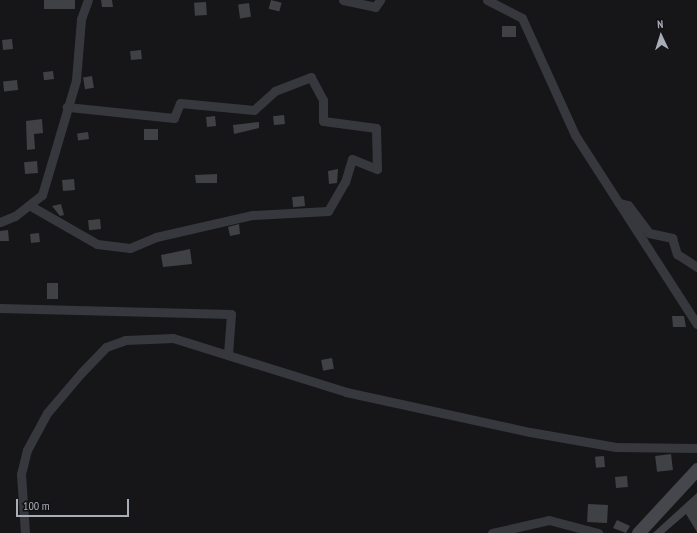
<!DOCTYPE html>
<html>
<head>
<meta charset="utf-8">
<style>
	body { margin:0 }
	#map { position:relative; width:697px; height:533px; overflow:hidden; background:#161618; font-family:"PT Sans Narrow",sans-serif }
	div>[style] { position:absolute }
	.building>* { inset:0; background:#404145; transform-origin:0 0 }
	.street>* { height:9px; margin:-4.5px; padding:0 4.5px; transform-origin:4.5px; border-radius:4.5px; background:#37383d }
	.secondary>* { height:13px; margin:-6.5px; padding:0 6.5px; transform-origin:6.5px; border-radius:6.5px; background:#45474d }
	span { translate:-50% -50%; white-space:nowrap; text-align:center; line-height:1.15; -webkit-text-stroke:3px #111113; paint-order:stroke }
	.north { position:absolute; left:641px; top:16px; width:40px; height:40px; -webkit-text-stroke:3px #111113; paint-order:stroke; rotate:356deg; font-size:11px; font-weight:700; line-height:16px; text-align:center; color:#a8adb8 }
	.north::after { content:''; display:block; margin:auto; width:14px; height:18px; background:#a8adb8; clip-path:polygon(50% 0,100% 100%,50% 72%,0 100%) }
	.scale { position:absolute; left:16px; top:499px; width:113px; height:18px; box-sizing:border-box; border:2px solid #a8adb8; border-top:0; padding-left:5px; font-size:12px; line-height:14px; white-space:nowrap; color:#a8adb8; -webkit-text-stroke:3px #111113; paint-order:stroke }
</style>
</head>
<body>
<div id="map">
	<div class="building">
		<i style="left:44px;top:0;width:31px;height:9px"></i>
		<i style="clip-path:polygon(101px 0,112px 0,113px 7px,102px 7px)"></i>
		<i style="left:271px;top:0;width:11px;height:9px;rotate:15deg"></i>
		<i style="left:206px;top:2px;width:13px;height:12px;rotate:86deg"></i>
		<i style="left:249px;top:3px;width:14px;height:11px;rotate:82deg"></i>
		<i style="left:516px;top:26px;width:11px;height:14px;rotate:90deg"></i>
		<i style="left:12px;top:39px;width:10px;height:10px;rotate:84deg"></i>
		<i style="left:141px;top:50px;width:9px;height:11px;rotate:84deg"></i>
		<i style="left:53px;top:71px;width:8px;height:10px;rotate:83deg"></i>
		<i style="left:92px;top:76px;width:12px;height:9px;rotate:81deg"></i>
		<i style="left:17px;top:80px;width:10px;height:14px;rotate:84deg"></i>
		<i style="left:284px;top:115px;width:9px;height:11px;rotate:84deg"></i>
		<i style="left:215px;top:116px;width:10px;height:9px;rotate:84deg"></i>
		<i style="clip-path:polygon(42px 119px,43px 133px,34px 134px,35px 149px,27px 150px,26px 121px)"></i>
		<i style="clip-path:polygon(259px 122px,259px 128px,234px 134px,233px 125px)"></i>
		<i style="left:158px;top:129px;width:11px;height:14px;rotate:90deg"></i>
		<i style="left:88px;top:132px;width:7px;height:11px;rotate:82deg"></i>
		<i style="left:37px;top:161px;width:12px;height:13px;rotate:85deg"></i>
		<i style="clip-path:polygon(338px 169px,337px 183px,329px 184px,328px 171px)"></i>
		<i style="clip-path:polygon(217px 174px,217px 183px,196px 183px,195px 175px)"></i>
		<i style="left:74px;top:179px;width:11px;height:12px;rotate:85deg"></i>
		<i style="left:304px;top:196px;width:10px;height:12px;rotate:84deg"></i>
		<i style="clip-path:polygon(61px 204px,64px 215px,60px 216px,52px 206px)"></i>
		<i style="left:100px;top:219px;width:10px;height:12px;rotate:84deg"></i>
		<i style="clip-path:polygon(239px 224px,240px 234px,230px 236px,228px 227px)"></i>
		<i style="clip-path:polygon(8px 230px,9px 241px,0 241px,0 231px)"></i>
		<i style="left:39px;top:233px;width:9px;height:9px;rotate:84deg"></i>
		<i style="clip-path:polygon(190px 249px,192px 264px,163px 267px,161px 255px)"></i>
		<i style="left:47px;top:283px;width:11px;height:16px"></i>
		<i style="clip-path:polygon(672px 316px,684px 316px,686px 327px,673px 327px)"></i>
		<i style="left:332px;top:358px;width:11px;height:11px;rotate:80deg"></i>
		<i style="left:671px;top:454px;width:16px;height:16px;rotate:83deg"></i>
		<i style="left:604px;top:456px;width:11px;height:9px;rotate:85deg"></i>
		<i style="left:627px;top:476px;width:11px;height:12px;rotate:85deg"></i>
		<i style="clip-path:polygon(697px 493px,697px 532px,686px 514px,664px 533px,653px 533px)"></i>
		<i style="left:588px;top:504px;width:20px;height:18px;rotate:3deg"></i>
		<i style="clip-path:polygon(617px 520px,630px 526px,626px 533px,613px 528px)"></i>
	</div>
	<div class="street">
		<i style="left:343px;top:0;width:33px;rotate:12deg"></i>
		<i style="left:375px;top:7px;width:9px;rotate:-54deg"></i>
		<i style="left:487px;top:0;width:39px;rotate:27deg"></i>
		<i style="left:522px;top:18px;width:128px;rotate:65.6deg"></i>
		<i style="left:575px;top:135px;width:225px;rotate:57.2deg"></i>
		<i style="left:619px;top:203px;width:9px;rotate:13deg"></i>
		<i style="left:628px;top:205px;width:35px;rotate:53deg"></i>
		<i style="left:649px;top:233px;width:24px;rotate:12deg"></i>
		<i style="left:672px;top:238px;width:17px;rotate:73deg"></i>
		<i style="left:677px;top:254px;width:24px;rotate:33deg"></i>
		<i style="left:29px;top:205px;width:78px;rotate:29.8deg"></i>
		<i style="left:97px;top:244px;width:33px;rotate:7deg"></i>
		<i style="left:130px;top:248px;width:28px;rotate:-23deg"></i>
		<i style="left:156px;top:237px;width:98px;rotate:-12.9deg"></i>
		<i style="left:252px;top:215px;width:76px;rotate:-3deg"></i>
		<i style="left:328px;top:211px;width:34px;rotate:-60deg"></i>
		<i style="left:345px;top:182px;width:24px;rotate:-73deg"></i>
		<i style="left:352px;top:159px;width:27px;rotate:22deg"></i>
		<i style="left:377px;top:169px;width:41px;rotate:-91.4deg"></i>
		<i style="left:376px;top:128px;width:53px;rotate:-172.5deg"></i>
		<i style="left:323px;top:121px;width:21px;rotate:-90deg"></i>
		<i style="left:323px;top:100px;width:26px;rotate:-118deg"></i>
		<i style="left:311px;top:77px;width:39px;rotate:159deg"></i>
		<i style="left:275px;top:91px;width:28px;rotate:138deg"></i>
		<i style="left:254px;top:110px;width:74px;rotate:-174.6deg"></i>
		<i style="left:180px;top:103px;width:16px;rotate:112deg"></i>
		<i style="left:174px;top:118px;width:108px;rotate:-174.1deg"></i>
		<i style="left:0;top:222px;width:16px;rotate:-22deg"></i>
		<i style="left:15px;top:216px;width:34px;rotate:-38deg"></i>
		<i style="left:42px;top:195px;width:120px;rotate:-73.5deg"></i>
		<i style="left:76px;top:80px;width:61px;rotate:-85.3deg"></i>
		<i style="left:81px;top:19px;width:20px;rotate:-70deg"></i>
		<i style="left:0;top:308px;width:231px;rotate:1.5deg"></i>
		<i style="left:231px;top:314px;width:40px;rotate:94.3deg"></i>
		<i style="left:25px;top:533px;width:59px;rotate:-93.9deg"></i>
		<i style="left:21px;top:474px;width:25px;rotate:-76deg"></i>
		<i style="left:27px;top:450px;width:42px;rotate:-61.6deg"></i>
		<i style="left:47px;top:413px;width:52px;rotate:-49.6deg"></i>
		<i style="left:81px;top:373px;width:36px;rotate:-46deg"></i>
		<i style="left:106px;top:347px;width:20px;rotate:-20deg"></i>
		<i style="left:125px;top:340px;width:48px;rotate:-2.4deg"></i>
		<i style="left:173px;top:338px;width:181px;rotate:17.3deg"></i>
		<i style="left:346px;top:392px;width:188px;rotate:12.3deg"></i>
		<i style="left:530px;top:432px;width:87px;rotate:9.9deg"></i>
		<i style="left:616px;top:447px;width:81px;rotate:0.7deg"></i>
		<i style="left:492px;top:533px;width:58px;rotate:-12.8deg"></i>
		<i style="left:549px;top:520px;width:51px;rotate:14.9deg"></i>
	</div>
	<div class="secondary">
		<i style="left:638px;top:533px;width:87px;rotate:-47.3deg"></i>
	</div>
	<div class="north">N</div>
	<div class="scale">100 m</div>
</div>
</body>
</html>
